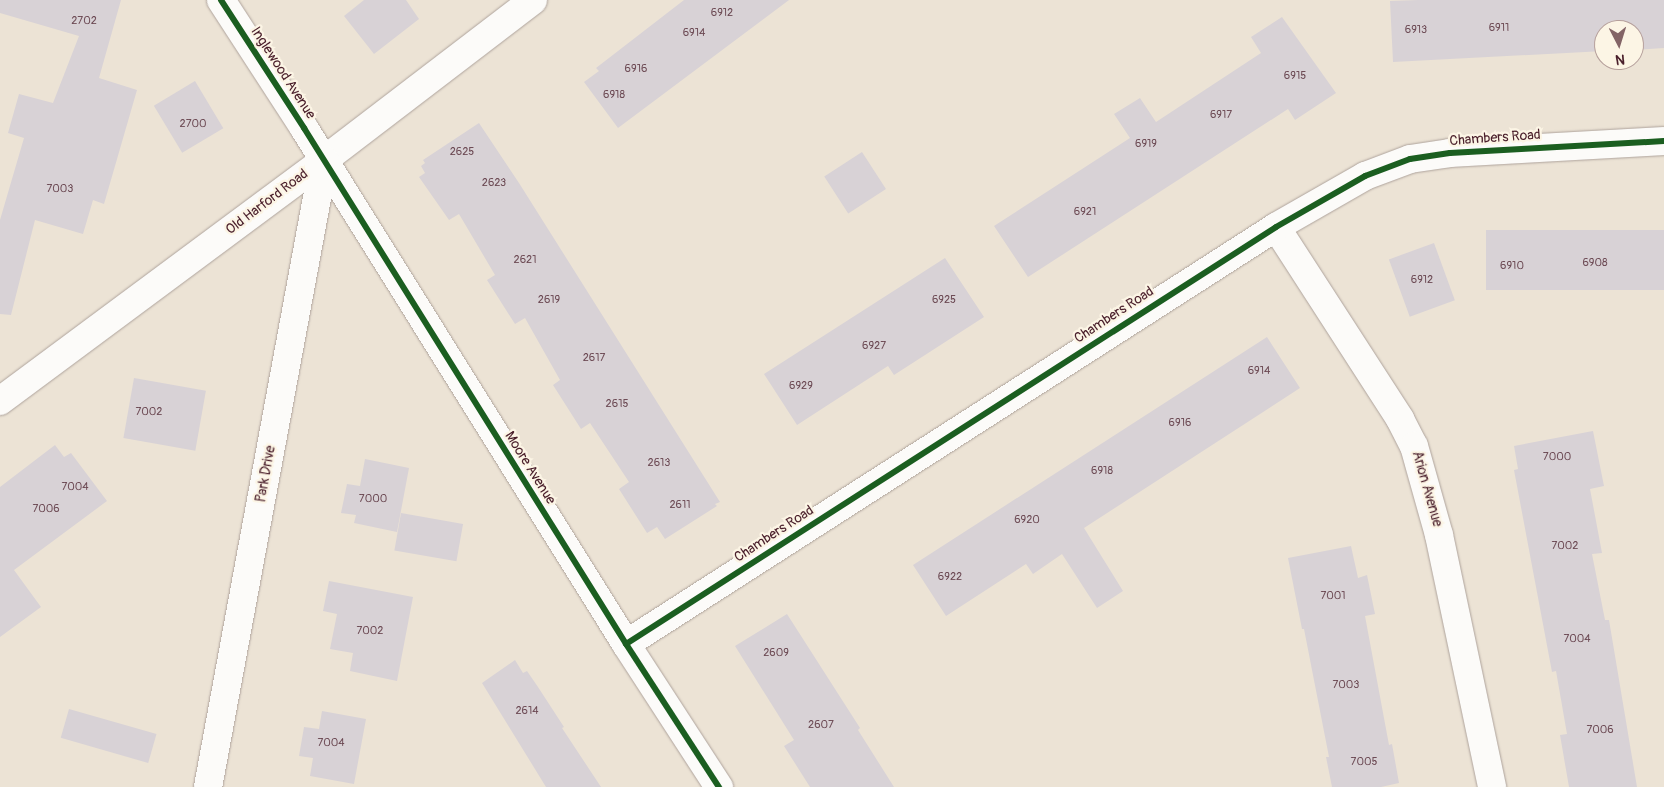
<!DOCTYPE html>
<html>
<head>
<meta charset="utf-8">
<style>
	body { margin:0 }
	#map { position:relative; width:1664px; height:787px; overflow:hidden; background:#ece3d5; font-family:Pangolin,sans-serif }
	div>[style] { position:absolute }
	.building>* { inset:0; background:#d8d2d6; transform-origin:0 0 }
	.roads { filter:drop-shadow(0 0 1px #aea39c) drop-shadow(0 0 1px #aea39c) }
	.minor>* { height:28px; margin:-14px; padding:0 14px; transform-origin:14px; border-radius:14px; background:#fcfbf9 }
	.cycleway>* { height:6px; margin:-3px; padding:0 3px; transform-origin:3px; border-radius:3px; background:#1b5e20 }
	span { translate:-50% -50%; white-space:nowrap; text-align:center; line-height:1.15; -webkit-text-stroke:4.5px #fcf5e5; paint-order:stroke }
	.number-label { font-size:11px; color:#6e4c56 }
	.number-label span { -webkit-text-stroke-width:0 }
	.street-label { font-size:14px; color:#4a1f2b }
	.north { position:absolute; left:1594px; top:20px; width:50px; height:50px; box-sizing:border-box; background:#fcf5e5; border:1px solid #b59f9b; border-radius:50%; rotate:175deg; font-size:14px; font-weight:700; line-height:20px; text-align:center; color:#4a1f2b }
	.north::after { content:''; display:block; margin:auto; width:18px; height:22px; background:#836466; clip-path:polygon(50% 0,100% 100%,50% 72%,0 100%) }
</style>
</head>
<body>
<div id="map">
	<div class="building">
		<i style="clip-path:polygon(0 0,121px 0,99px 78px,137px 90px,104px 204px,93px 200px,83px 234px,35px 220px,11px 315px,0 314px,0 220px,24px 138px,8px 133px,19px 94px,53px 103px,79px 36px,0 13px)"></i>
		<i style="clip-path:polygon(364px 0,406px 0,419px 19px,374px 54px,344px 16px)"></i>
		<i style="clip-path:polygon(684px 0,789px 0,618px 128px,584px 82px,599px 71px,596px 68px)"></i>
		<i style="clip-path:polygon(1418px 0,1664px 0,1664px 48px,1634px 50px,1634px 30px,1604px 30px,1604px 51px,1393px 62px,1390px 1px)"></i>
		<i style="clip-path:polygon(1282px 17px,1336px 93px,1295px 120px,1288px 109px,1028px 277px,994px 226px,1130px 138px,1114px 114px,1140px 98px,1156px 122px,1261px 53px,1251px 37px)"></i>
		<i style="left:195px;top:81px;width:55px;height:48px;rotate:59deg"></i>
		<i style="clip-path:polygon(479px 123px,519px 183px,720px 502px,715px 504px,717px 506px,665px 539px,657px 527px,647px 533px,619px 489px,629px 482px,590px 423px,581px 429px,553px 385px,560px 380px,525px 318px,515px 324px,487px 280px,495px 275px,459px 214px,449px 220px,419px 177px,425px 173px,421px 166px,425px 163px,423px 160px)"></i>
		<i style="left:862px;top:152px;width:44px;height:45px;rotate:57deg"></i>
		<i style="left:1664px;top:230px;width:60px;height:178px;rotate:90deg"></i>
		<i style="left:1434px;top:243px;width:61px;height:48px;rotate:70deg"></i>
		<i style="clip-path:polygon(945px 258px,984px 317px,894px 375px,888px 366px,797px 425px,764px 374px)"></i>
		<i style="clip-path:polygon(1267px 337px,1300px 388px,1084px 528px,1123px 591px,1097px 608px,1062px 554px,1033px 574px,1026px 564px,946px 616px,913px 565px)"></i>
		<i style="left:134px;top:378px;width:73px;height:61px;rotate:10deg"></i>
		<i style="clip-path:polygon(1593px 431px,1604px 486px,1590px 489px,1602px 553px,1592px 554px,1605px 620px,1609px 620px,1637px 787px,1569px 787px,1560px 735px,1567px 734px,1556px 671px,1552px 672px,1514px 470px,1518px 469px,1514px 446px)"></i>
		<i style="clip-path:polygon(55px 445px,64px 457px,71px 453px,107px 501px,14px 570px,41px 607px,0 637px,0 487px)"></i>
		<i style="clip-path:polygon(365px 459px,409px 468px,397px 532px,354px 523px,356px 515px,341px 513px,347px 484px,360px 486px)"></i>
		<i style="left:401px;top:513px;width:63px;height:38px;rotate:10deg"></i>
		<i style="clip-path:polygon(1351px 546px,1358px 578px,1367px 575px,1375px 614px,1365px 616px,1389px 745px,1392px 744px,1399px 783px,1381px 787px,1332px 787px,1326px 757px,1329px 757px,1304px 629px,1302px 629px,1288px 558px)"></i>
		<i style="clip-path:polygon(329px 581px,413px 597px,397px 681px,350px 671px,353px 653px,330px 649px,337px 614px,323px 611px)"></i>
		<i style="clip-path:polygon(787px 614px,860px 728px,858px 730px,894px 787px,810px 787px,784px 746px,794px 740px,735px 646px)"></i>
		<i style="clip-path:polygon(515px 660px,523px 673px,527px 671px,538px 687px,564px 727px,562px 728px,601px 787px,546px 787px,482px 683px)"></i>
		<i style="left:69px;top:709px;width:91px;height:30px;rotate:16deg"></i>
		<i style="clip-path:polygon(322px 711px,366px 719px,354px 784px,310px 776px,313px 758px,299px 756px,304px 727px,319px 729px)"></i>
	</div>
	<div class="roads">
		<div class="minor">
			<i style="left:221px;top:0;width:153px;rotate:57deg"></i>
			<i style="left:304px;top:128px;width:608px;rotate:58.03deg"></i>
			<i style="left:626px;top:644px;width:171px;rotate:57deg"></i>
			<i style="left:1276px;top:227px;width:229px;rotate:57.1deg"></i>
			<i style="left:1400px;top:419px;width:30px;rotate:63deg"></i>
			<i style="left:1414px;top:446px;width:92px;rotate:74.3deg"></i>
			<i style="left:1439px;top:535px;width:258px;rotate:78.1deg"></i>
			<i style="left:0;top:401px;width:404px;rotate:-36.6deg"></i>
			<i style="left:324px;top:160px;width:263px;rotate:-37.4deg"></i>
			<i style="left:626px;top:644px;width:772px;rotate:-32.68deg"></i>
			<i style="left:1276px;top:227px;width:103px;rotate:-29.8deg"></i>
			<i style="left:1365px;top:176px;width:48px;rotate:-20.7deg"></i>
			<i style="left:1410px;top:159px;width:40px;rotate:-8.5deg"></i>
			<i style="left:1450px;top:153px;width:214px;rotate:-3.2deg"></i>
			<i style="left:208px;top:787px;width:638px;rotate:-79.52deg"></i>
		</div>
	</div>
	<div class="cycleway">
		<i style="left:221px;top:0;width:153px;rotate:57deg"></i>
		<i style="left:304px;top:128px;width:608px;rotate:58.03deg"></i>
		<i style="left:626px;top:644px;width:171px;rotate:57deg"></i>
		<i style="left:626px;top:644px;width:772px;rotate:-32.68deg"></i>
		<i style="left:1276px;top:227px;width:103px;rotate:-29.8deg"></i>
		<i style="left:1365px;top:176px;width:48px;rotate:-20.7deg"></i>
		<i style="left:1410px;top:159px;width:40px;rotate:-8.5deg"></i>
		<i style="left:1450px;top:153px;width:214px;rotate:-3.2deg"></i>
	</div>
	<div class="number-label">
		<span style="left:722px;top:13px">6912</span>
		<span style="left:84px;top:21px">2702</span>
		<span style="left:1499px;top:28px">6911</span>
		<span style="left:1416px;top:30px">6913</span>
		<span style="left:694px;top:33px">6914</span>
		<span style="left:636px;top:69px">6916</span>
		<span style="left:1295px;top:76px">6915</span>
		<span style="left:614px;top:95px">6918</span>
		<span style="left:1221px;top:115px">6917</span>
		<span style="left:193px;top:124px">2700</span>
		<span style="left:1146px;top:144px">6919</span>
		<span style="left:462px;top:152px">2625</span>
		<span style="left:494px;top:183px">2623</span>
		<span style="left:60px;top:189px">7003</span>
		<span style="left:1085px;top:212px">6921</span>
		<span style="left:525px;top:260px">2621</span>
		<span style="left:1595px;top:263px">6908</span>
		<span style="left:1512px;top:266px">6910</span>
		<span style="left:1422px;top:280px">6912</span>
		<span style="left:549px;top:300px">2619</span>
		<span style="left:944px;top:300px">6925</span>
		<span style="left:874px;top:346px">6927</span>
		<span style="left:594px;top:358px">2617</span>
		<span style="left:1259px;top:371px">6914</span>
		<span style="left:801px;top:386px">6929</span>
		<span style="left:617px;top:404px">2615</span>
		<span style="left:149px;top:412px">7002</span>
		<span style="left:1180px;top:423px">6916</span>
		<span style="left:1557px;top:457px">7000</span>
		<span style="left:659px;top:463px">2613</span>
		<span style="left:1102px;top:471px">6918</span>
		<span style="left:75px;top:487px">7004</span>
		<span style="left:373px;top:499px">7000</span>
		<span style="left:680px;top:505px">2611</span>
		<span style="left:46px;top:509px">7006</span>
		<span style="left:1027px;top:520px">6920</span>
		<span style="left:1565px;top:546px">7002</span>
		<span style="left:950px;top:577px">6922</span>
		<span style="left:1333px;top:596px">7001</span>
		<span style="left:370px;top:631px">7002</span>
		<span style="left:1577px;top:639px">7004</span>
		<span style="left:776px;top:653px">2609</span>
		<span style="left:1346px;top:685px">7003</span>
		<span style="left:527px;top:711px">2614</span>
		<span style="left:821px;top:725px">2607</span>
		<span style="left:1600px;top:730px">7006</span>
		<span style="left:331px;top:743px">7004</span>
		<span style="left:1364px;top:762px">7005</span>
	</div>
	<div class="street-label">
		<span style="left:283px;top:73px;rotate:57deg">Inglewood Avenue</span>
		<span style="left:1495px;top:138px;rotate:-4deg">Chambers Road</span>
		<span style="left:267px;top:202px;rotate:-37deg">Old Harford Road</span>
		<span style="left:1114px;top:315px;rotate:-33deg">Chambers Road</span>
		<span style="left:530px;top:468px;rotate:58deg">Moore Avenue</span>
		<span style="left:266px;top:474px;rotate:-80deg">Park Drive</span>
		<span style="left:1427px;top:489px;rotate:74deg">Arion Avenue</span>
		<span style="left:774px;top:534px;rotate:-33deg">Chambers Road</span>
	</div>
	<div class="north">N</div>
</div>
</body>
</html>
